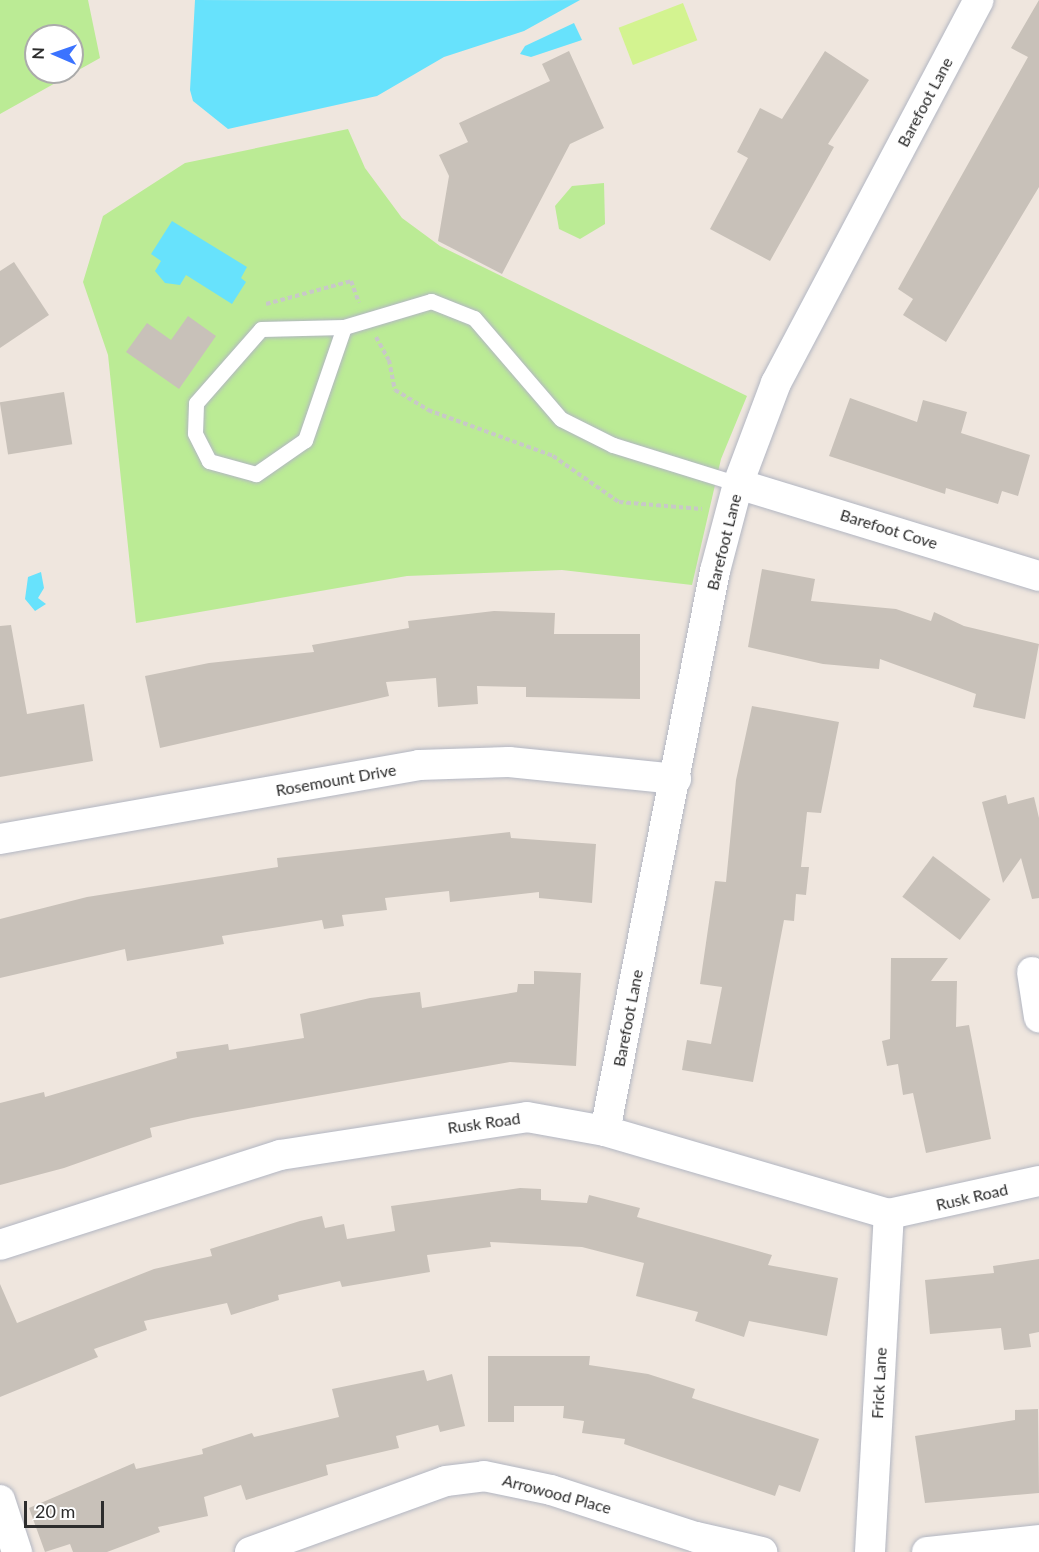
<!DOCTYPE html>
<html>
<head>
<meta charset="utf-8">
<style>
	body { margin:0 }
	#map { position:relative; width:1039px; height:1552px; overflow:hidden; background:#efe6de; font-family:Lato,sans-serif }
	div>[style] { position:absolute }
	.green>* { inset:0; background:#bbeb95 }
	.pitch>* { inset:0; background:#d3f390; transform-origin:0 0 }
	.water>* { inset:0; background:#67e2fc }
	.building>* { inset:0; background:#c8c1b9; transform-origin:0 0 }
	.path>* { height:4px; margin-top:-2px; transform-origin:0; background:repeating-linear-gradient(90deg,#c8c8c8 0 4.5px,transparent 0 7.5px) }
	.roads { filter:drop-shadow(0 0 2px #b2b6c2) drop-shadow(0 0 2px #b2b6c2) }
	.service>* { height:15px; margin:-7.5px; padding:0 7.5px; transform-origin:7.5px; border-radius:7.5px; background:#fff }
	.minor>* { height:30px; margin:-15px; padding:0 15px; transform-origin:15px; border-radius:15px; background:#fff }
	span { translate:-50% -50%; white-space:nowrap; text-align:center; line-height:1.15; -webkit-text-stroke:5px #fff; paint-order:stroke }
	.street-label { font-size:16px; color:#2d2d2d }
	.north { position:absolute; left:24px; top:24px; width:60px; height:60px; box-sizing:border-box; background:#fff; border:2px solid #ababab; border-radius:50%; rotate:272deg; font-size:16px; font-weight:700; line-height:24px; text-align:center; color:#2d2d2d }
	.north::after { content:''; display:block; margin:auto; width:21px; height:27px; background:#3b73ff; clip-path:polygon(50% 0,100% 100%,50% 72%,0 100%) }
	.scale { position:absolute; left:24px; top:1501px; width:80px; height:27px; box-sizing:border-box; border:3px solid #2d2d2d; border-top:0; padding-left:8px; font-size:18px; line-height:21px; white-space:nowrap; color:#2d2d2d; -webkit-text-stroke:4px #fff; paint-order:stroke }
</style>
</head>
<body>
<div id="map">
	<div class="green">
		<i style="clip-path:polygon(evenodd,0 0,88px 0,100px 58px,0 114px,0 0,36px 36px,72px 36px,72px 72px,36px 72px,36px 36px)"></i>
		<i style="clip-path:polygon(348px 129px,365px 168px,402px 218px,440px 246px,747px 396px,721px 459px,692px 585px,562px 570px,407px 576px,136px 623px,108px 355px,83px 282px,103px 216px,185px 163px)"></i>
		<i style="clip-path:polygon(604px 183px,605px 224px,580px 239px,559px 229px,555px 206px,572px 186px)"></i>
	</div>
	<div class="pitch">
		<i style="left:683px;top:3px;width:40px;height:69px;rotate:69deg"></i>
	</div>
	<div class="water">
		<i style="clip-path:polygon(195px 0,474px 1px,580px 0,524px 31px,444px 57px,377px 96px,228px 129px,193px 101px,190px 90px)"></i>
		<i style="clip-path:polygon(574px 23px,582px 40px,531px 57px,520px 54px,525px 46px)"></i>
		<i style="clip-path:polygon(172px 221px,247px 267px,241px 278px,246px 282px,232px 304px,186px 275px,180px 285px,165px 283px,155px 271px,161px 261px,151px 254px)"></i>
		<i style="clip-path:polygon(41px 572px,44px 588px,38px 598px,46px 604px,35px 611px,25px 599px,28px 577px)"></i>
	</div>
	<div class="building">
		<i style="clip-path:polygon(1039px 0,1039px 187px,946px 342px,903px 315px,913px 299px,898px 289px,1028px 57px,1011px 48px)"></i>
		<i style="clip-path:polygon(569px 51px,604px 128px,570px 144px,502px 274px,438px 241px,449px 176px,439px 155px,468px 142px,459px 123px,550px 81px,542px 64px)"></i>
		<i style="clip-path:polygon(825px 51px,869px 80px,828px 144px,834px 147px,770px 261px,710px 229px,748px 158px,737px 152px,760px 108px,782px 119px)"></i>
		<i style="clip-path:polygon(14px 262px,49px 315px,0 348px,0 271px)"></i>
		<i style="clip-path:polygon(188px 316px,216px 336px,179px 389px,126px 352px,147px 323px,171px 340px)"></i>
		<i style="left:64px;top:392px;width:53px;height:65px;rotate:81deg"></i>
		<i style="clip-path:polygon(850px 398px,917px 422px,923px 400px,967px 412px,961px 433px,1030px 455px,1018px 496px,1002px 491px,998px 504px,946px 488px,945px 494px,829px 456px)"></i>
		<i style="clip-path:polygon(762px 569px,815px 579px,811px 601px,896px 609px,931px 621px,934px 612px,964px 626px,1039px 644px,1025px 719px,973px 707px,976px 694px,880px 659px,879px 669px,823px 664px,748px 647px)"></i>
		<i style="clip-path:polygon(494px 611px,555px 613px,554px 634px,640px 634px,640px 699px,526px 697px,526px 687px,477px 686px,478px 704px,438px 707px,436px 678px,386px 682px,389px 696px,160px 748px,145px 676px,209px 663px,314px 652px,312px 645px,409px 628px,408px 621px)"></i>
		<i style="clip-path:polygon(11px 625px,27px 714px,84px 704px,93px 761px,0 777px,0 626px)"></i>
		<i style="clip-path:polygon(752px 706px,839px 722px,821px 813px,807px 812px,801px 867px,809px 867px,806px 895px,796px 894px,794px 921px,784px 920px,753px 1082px,682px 1070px,687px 1040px,711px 1044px,722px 987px,700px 984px,715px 881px,726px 882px,736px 780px)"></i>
		<i style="clip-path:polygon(1006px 795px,1008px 804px,1034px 797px,1039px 818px,1039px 898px,1032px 899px,1021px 858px,1003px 883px,982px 802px)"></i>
		<i style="clip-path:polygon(510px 832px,511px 838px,596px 844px,592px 903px,539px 898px,539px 892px,450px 902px,449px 891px,385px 898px,387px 910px,342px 915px,344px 926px,324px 929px,322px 920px,222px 936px,224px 944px,127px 961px,125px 949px,0 978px,0 919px,87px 897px,278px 867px,277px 858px)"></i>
		<i style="left:933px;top:856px;width:72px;height:51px;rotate:37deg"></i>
		<i style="clip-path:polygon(891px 958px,948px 958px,931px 981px,957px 981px,956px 1027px,969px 1025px,991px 1139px,926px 1153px,913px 1093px,903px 1095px,898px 1064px,887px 1066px,882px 1041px,890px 1039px)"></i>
		<i style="clip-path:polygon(534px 971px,581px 973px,576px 1066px,510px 1062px,192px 1118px,150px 1128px,152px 1137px,64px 1168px,0 1185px,0 1103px,44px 1092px,45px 1097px,177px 1058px,176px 1052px,228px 1044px,229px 1050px,304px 1038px,300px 1014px,370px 998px,420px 992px,422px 1008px,517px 992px,518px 984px,534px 984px)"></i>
		<i style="clip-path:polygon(520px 1188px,541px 1189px,541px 1200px,587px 1203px,589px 1195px,640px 1208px,637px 1217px,772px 1255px,768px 1265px,838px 1278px,827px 1336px,749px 1321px,744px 1337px,695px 1321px,698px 1312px,636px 1296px,644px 1263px,582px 1247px,490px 1242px,491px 1247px,427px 1255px,430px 1272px,342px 1287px,340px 1281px,278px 1295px,279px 1300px,231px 1315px,227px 1303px,144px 1321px,147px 1330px,94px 1349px,98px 1357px,0 1397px,0 1284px,17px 1323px,154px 1269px,212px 1256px,210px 1249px,300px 1221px,322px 1216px,325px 1228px,344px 1224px,347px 1239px,395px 1231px,391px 1206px)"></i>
		<i style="clip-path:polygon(1039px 1259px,1039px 1332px,1029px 1334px,1031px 1347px,1004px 1350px,1001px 1328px,930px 1334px,925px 1280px,994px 1273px,993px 1266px)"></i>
		<i style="clip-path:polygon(488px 1356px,590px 1356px,589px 1365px,648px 1374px,695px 1389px,692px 1398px,819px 1439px,800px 1492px,779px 1485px,775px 1496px,624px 1444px,625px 1439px,582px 1433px,584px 1421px,563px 1418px,564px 1406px,514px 1406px,514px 1422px,488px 1422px)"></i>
		<i style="clip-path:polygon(424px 1370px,427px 1381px,452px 1374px,465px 1426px,440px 1432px,438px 1425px,396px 1436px,399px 1448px,326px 1465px,328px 1475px,246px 1500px,241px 1485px,204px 1497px,208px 1516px,158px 1527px,160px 1532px,107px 1552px,73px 1552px,70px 1544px,45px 1552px,29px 1508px,134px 1463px,136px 1469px,203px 1454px,202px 1449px,252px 1433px,254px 1437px,339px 1417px,332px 1389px)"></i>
		<i style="clip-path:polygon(1038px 1409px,1039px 1493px,925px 1503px,915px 1436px,1015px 1420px,1015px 1410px)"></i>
	</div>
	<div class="path">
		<i style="left:266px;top:304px;width:88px;rotate:-15.1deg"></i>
		<i style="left:351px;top:281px;width:23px;rotate:70deg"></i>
		<i style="left:376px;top:337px;width:26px;rotate:61deg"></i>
		<i style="left:389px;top:360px;width:31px;rotate:79deg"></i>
		<i style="left:395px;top:390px;width:39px;rotate:31deg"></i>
		<i style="left:428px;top:410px;width:133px;rotate:20.2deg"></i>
		<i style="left:553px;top:456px;width:80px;rotate:34.9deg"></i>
		<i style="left:619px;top:502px;width:83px;rotate:4.8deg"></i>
	</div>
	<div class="roads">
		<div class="service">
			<i style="left:344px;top:327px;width:120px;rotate:109deg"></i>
			<i style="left:305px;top:440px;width:60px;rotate:145.2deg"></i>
			<i style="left:256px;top:474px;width:49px;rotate:-164.5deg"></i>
			<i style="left:209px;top:461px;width:31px;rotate:-117deg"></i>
			<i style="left:195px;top:433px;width:30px;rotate:-88deg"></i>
			<i style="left:196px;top:403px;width:98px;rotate:-48.7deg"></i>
			<i style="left:261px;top:329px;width:83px;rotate:-1.4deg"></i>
			<i style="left:344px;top:327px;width:91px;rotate:-16.6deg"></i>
			<i style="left:431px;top:301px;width:46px;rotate:21.6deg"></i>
			<i style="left:474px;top:318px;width:133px;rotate:49.3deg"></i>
			<i style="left:561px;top:419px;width:58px;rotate:26.6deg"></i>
			<i style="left:613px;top:445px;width:131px;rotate:17.3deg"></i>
		</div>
		<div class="minor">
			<i style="left:738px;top:484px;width:315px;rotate:17deg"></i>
			<i style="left:0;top:839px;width:425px;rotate:-10deg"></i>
			<i style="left:419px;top:765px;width:90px;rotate:-1.9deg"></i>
			<i style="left:509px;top:762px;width:168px;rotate:5.8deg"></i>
			<i style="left:1032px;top:972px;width:46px;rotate:81.2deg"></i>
			<i style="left:605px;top:1131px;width:571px;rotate:-78.89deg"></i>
			<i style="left:715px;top:571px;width:90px;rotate:-75.2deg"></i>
			<i style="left:738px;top:484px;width:108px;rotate:-69.4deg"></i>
			<i style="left:776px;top:383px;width:433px;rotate:-62.1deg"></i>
			<i style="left:0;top:1245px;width:294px;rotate:-17.8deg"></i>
			<i style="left:280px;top:1155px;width:250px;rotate:-8.7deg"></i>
			<i style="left:527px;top:1117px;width:79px;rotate:10.2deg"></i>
			<i style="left:605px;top:1131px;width:296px;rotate:16.3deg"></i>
			<i style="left:889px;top:1214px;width:154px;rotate:-12.4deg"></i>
			<i style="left:0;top:1500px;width:55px;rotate:71.9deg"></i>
			<i style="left:250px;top:1552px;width:208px;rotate:-19.9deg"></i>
			<i style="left:446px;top:1481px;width:38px;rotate:-7deg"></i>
			<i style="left:484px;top:1476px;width:68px;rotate:11.8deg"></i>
			<i style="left:551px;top:1490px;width:152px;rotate:18deg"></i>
			<i style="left:696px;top:1537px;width:68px;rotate:12.8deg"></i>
			<i style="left:870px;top:1552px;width:339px;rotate:-86.8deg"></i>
			<i style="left:927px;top:1552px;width:113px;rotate:-6.1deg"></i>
		</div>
	</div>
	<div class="street-label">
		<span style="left:925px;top:102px;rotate:-62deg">Barefoot Lane</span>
		<span style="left:889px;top:529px;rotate:17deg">Barefoot Cove</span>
		<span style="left:724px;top:542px;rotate:-76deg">Barefoot Lane</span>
		<span style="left:336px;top:780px;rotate:-10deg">Rosemount Drive</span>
		<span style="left:628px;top:1018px;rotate:-79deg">Barefoot Lane</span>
		<span style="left:484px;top:1123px;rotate:-8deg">Rusk Road</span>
		<span style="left:972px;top:1197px;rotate:-13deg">Rusk Road</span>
		<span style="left:879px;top:1383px;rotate:-87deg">Frick Lane</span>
		<span style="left:557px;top:1494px;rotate:15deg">Arrowood Place</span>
	</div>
	<div class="north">N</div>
	<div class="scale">20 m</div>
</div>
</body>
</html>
